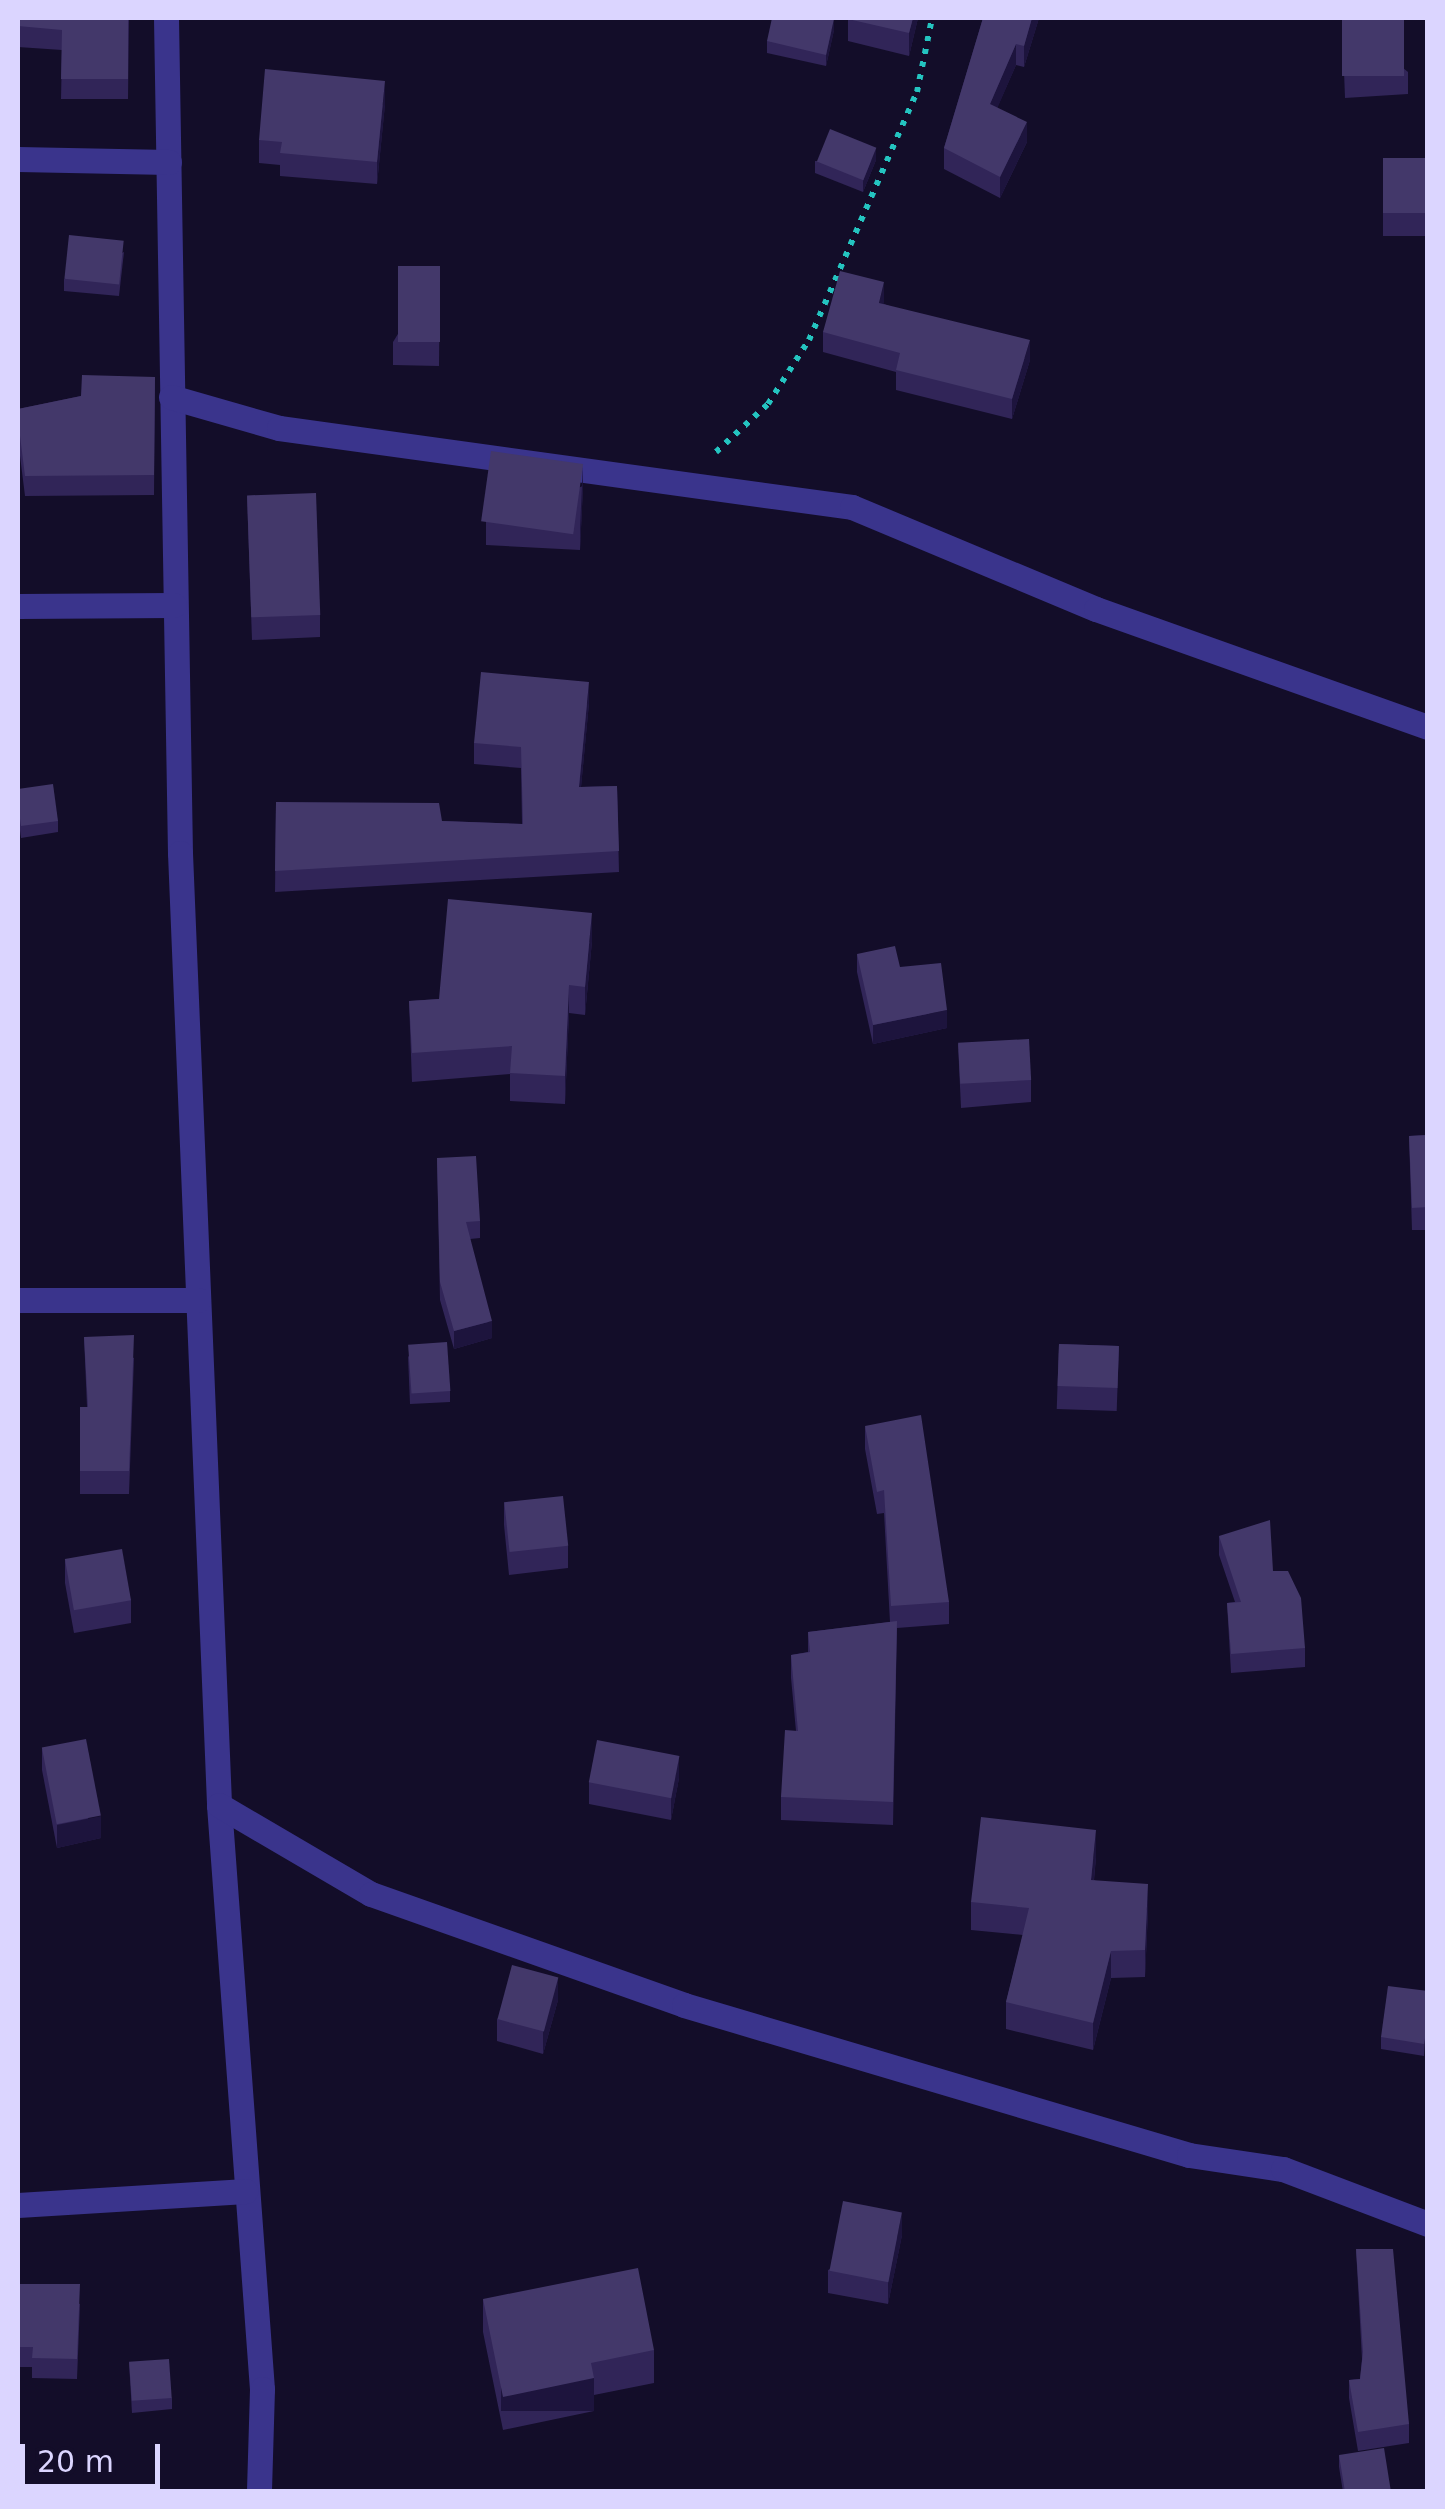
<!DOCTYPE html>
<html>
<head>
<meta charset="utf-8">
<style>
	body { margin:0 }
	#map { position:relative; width:1445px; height:2509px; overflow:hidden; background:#130d29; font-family:"DejaVu Sans",sans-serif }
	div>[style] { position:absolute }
	.path>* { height:6px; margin-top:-3px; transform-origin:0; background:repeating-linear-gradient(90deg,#24c4c0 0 5px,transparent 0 13px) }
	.street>* { height:25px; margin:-12.5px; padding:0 12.5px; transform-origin:12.5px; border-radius:12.5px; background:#3a348c }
	.wall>* { inset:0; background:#312558; transform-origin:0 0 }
	.shaded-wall>* { inset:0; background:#1d143d; transform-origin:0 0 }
	.building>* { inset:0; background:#43386a; transform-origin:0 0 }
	span { translate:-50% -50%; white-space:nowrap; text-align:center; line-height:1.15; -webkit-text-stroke:9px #130d29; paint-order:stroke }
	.frame { position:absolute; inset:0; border:20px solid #dbd5ff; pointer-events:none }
	.scale { position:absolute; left:20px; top:2444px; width:140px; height:45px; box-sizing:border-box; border:5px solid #dbd5ff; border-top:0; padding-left:12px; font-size:30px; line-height:35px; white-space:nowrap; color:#dbd5ff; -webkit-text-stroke:8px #130d29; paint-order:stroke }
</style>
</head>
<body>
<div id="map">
	<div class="path">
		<i style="left:716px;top:452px;width:71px;rotate:-42.7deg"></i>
		<i style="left:768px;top:404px;width:76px;rotate:-57.4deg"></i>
		<i style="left:809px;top:340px;width:270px;rotate:-66.5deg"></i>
		<i style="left:917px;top:92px;width:76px;rotate:-78.5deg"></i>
	</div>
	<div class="street">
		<i style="left:166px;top:18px;width:835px;rotate:89.04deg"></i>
		<i style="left:180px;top:853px;width:953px;rotate:87.65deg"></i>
		<i style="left:219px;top:1805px;width:586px;rotate:85.79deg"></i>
		<i style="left:262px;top:2389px;width:103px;rotate:91.7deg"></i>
		<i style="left:18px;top:159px;width:151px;rotate:1.1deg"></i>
		<i style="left:171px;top:397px;width:112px;rotate:16deg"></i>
		<i style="left:279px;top:428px;width:578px;rotate:7.85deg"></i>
		<i style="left:852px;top:507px;width:264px;rotate:22.7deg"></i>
		<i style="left:1096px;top:609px;width:352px;rotate:19.6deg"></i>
		<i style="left:18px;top:606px;width:156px;rotate:-0.4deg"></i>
		<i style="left:18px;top:1300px;width:180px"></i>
		<i style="left:219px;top:1805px;width:176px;rotate:30.4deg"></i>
		<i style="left:371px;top:1894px;width:332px;rotate:19.5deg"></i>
		<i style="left:684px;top:2005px;width:527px;rotate:16.54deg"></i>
		<i style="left:1189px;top:2155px;width:95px;rotate:8.5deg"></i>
		<i style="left:1283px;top:2169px;width:155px;rotate:20.8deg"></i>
		<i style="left:18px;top:2205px;width:228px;rotate:-3.5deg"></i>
	</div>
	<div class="wall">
		<i style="clip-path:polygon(18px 18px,129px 18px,128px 99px,61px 99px,62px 50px,18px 47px)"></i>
		<i style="clip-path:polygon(848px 18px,918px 18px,909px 56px,848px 41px)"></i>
		<i style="clip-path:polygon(983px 18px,1039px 18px,1024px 67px,1016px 65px,997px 108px,1027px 142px,1000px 198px,944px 169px,944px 148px)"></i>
		<i style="clip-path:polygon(1342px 18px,1408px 72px,1408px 94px,1345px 98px)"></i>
		<i style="clip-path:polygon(834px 30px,826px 66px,767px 53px,767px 41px)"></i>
		<i style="clip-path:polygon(385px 104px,377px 184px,280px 176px,280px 165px,259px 163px,259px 140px)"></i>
		<i style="left:1383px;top:158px;width:45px;height:78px"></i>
		<i style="clip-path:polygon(876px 160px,863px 192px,815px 173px,815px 161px)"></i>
		<i style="clip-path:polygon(124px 252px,119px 296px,64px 291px,64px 279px)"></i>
		<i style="clip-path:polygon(440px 266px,439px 366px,393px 365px,393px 342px)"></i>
		<i style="clip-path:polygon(884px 304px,1030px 360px,1012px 419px,896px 390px,896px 372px,823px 352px,823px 332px)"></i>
		<i style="clip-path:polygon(155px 377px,154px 495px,25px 496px,18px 440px,18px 409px,81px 396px)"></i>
		<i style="clip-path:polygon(583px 486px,580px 550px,486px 545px,486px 522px)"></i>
		<i style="clip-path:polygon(247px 496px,320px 615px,320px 637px,252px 640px)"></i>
		<i style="clip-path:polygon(589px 703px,581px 787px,617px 786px,619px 872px,275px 892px,276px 802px,442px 821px,522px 824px,521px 768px,474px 764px,474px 743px)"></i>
		<i style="clip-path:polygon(18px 789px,58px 821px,58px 832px,21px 838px,18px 816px)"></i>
		<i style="clip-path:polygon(592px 941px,585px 1015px,569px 1013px,565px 1104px,510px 1101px,510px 1074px,412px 1082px,409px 1001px,439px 999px)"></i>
		<i style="clip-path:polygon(857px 954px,947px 1028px,873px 1044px,857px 972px)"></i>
		<i style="clip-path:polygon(958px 1044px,1031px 1080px,1031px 1102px,961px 1108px)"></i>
		<i style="clip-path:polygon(1428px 1135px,1428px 1230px,1412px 1230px,1409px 1136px)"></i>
		<i style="clip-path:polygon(437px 1158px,480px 1221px,480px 1238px,470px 1239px,492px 1338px,454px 1349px,440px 1300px)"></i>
		<i style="clip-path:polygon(84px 1337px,134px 1358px,129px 1494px,80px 1494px,80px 1407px,87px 1407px)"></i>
		<i style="left:1059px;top:1344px;width:60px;height:65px;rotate:2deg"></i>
		<i style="clip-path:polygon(408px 1356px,450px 1391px,450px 1402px,410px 1404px)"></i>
		<i style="clip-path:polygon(865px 1426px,949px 1602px,949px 1624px,897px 1628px,893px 1825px,781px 1820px,781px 1797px,796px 1731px,791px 1678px,791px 1655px,808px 1652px,808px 1632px,890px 1622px,884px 1513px,877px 1514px,865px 1449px)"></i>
		<i style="clip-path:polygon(504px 1502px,568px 1546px,568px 1568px,509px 1575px,504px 1525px)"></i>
		<i style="clip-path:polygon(1219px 1536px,1273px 1571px,1305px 1648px,1305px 1667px,1231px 1673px,1227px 1603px,1235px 1602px,1219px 1555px)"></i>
		<i style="clip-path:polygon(65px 1560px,131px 1600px,131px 1623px,74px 1633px,65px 1583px)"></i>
		<i style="clip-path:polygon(42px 1748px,101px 1838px,57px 1848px,42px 1770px)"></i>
		<i style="clip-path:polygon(679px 1778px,671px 1820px,589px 1804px,589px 1782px)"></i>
		<i style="clip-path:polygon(1096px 1857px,1094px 1880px,1148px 1911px,1145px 1977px,1111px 1978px,1093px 2050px,1006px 2029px,1006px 2002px,1023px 1935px,971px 1930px,971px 1902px)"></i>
		<i style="clip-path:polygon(1428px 1991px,1424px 2056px,1381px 2049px,1381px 2037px)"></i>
		<i style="clip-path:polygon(558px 2000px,543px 2054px,497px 2041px,497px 2019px)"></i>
		<i style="clip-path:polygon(902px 2235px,888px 2304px,828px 2293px,828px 2270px)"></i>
		<i style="clip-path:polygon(1356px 2249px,1409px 2424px,1409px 2443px,1358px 2451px,1349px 2398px,1349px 2380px,1360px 2379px,1362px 2359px)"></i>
		<i style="clip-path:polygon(18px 2284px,80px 2304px,77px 2379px,32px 2378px,32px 2367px,18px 2367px)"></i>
		<i style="clip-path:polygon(483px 2299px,654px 2350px,654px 2383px,594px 2395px,594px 2411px,503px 2430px,483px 2332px)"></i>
		<i style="clip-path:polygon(129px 2362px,172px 2398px,172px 2409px,132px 2413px)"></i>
		<i style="clip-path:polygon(1339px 2455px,1391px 2492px,1343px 2492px,1339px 2467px)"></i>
	</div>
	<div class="shaded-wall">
		<i style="clip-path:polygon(913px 18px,918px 18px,909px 56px,909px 33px)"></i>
		<i style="clip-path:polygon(1032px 18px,1039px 18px,1024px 67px,1024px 46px)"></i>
		<i style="clip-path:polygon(834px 19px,834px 30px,826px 66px,826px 55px)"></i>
		<i style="clip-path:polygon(1016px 44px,1016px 65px,990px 125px,990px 104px)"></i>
		<i style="clip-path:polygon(385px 81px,385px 104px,377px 184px,377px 162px)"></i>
		<i style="clip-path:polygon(1027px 122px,1027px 142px,1000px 198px,1000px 177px)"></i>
		<i style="clip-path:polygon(876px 148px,876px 160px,863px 192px,863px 181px)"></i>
		<i style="clip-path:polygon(884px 282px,884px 303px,879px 323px,879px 303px)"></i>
		<i style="clip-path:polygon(1030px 340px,1030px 360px,1012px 419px,1012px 399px)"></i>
		<i style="clip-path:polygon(583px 464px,583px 486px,580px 550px,580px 528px)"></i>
		<i style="clip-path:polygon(589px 682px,589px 703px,579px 808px,579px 787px)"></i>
		<i style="clip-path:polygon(592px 913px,592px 941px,585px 1015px,585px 987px)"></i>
		<i style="clip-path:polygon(569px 985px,569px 1013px,565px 1104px,565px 1076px)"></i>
		<i style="clip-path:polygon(947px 1010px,947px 1028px,873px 1044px,873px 1025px)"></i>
		<i style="clip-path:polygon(492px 1321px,492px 1338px,454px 1349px,454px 1331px)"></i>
		<i style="clip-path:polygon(679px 1756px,679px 1778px,671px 1820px,671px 1797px)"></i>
		<i style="clip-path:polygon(101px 1816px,101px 1838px,57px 1848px,57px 1825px)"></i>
		<i style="clip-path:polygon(1096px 1830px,1096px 1857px,1091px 1907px,1091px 1880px)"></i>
		<i style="clip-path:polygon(1148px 1884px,1148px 1911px,1145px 1977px,1145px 1950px)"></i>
		<i style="clip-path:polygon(1111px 1951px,1111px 1978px,1093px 2050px,1093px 2023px)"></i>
		<i style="clip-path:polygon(558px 1977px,558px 2000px,543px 2054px,543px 2031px)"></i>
		<i style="clip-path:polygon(902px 2212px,902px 2235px,888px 2304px,888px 2282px)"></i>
		<i style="left:594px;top:2378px;width:33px;height:93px;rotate:90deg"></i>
	</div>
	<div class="building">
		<i style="clip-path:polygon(18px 18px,128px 18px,128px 79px,61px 79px,62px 30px,18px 26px)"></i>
		<i style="clip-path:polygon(772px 18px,834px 19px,826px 55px,767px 41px)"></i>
		<i style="clip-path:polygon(848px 18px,913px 18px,909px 33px,848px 19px)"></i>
		<i style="clip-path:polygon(983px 18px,1032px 18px,1024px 46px,1016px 44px,990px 104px,1027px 122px,1000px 177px,944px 148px)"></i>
		<i style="left:1342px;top:18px;width:62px;height:58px"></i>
		<i style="clip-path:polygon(265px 69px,385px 81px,377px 162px,280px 153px,282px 142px,259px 140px)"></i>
		<i style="left:830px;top:129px;width:50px;height:35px;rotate:22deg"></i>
		<i style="left:1383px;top:158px;width:45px;height:55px"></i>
		<i style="left:69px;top:235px;width:55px;height:44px;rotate:6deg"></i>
		<i style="left:398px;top:266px;width:42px;height:76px"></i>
		<i style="clip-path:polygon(840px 271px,884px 282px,879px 303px,1030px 340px,1012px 399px,896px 370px,900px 353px,823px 332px)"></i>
		<i style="clip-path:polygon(82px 375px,155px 377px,154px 475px,25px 476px,18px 420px,18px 409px,81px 396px)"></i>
		<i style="left:491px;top:451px;width:93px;height:71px;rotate:8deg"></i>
		<i style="left:316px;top:493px;width:122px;height:69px;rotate:88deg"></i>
		<i style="clip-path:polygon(481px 672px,589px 682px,579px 787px,617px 786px,619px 851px,275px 871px,276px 802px,439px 803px,442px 821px,523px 824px,521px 747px,474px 743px)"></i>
		<i style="clip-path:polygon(53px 784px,58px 821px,21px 826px,18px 805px,18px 789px)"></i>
		<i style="clip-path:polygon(448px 899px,592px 913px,585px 987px,569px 985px,565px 1076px,510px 1073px,512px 1046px,412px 1053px,409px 1001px,439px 999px)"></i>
		<i style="clip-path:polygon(895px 946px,900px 967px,941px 963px,947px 1010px,873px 1025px,857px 954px)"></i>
		<i style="left:1029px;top:1039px;width:41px;height:71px;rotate:87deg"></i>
		<i style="clip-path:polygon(1428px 1135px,1428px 1207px,1412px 1208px,1409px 1136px)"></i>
		<i style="clip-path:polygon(476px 1156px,480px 1221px,466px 1222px,492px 1321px,454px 1331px,440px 1282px,437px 1158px)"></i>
		<i style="clip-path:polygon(134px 1335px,129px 1471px,80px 1471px,80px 1407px,88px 1407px,84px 1337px)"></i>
		<i style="left:447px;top:1342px;width:49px;height:39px;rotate:86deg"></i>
		<i style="left:1059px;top:1344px;width:60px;height:42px;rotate:2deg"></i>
		<i style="clip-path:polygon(921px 1415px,949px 1602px,891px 1606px,884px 1490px,877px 1492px,865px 1426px)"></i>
		<i style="left:563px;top:1496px;width:50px;height:59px;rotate:84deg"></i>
		<i style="clip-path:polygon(1270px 1520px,1273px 1571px,1288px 1571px,1301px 1598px,1305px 1648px,1231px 1654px,1227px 1603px,1241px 1602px,1219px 1536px)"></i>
		<i style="left:122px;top:1549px;width:52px;height:58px;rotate:80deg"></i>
		<i style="clip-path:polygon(897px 1621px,893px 1802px,781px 1797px,785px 1730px,798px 1731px,791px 1655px,810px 1652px,808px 1632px)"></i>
		<i style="left:86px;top:1739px;width:78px;height:45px;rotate:79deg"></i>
		<i style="left:597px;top:1740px;width:84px;height:43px;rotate:11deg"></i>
		<i style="clip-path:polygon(981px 1817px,1096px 1830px,1091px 1880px,1148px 1884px,1145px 1950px,1111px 1951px,1093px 2023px,1006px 2002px,1029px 1908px,971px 1902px)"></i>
		<i style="left:512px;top:1965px;width:48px;height:56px;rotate:15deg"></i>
		<i style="clip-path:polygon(1388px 1986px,1428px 1991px,1428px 2021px,1424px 2044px,1381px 2037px)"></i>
		<i style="left:843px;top:2201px;width:60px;height:71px;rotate:11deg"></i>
		<i style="clip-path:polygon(1356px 2249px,1393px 2249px,1409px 2424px,1358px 2432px,1349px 2380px,1360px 2379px,1363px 2352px)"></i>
		<i style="clip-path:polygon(638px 2268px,654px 2350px,591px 2363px,594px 2378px,503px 2397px,483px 2299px)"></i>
		<i style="clip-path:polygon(18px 2284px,80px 2284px,77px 2359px,32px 2358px,33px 2347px,18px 2347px)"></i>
		<i style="left:169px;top:2359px;width:39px;height:40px;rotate:86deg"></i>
		<i style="clip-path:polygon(1384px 2448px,1391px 2492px,1345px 2492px,1339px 2455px)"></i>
	</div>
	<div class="frame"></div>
	<div class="scale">20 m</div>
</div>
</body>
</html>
